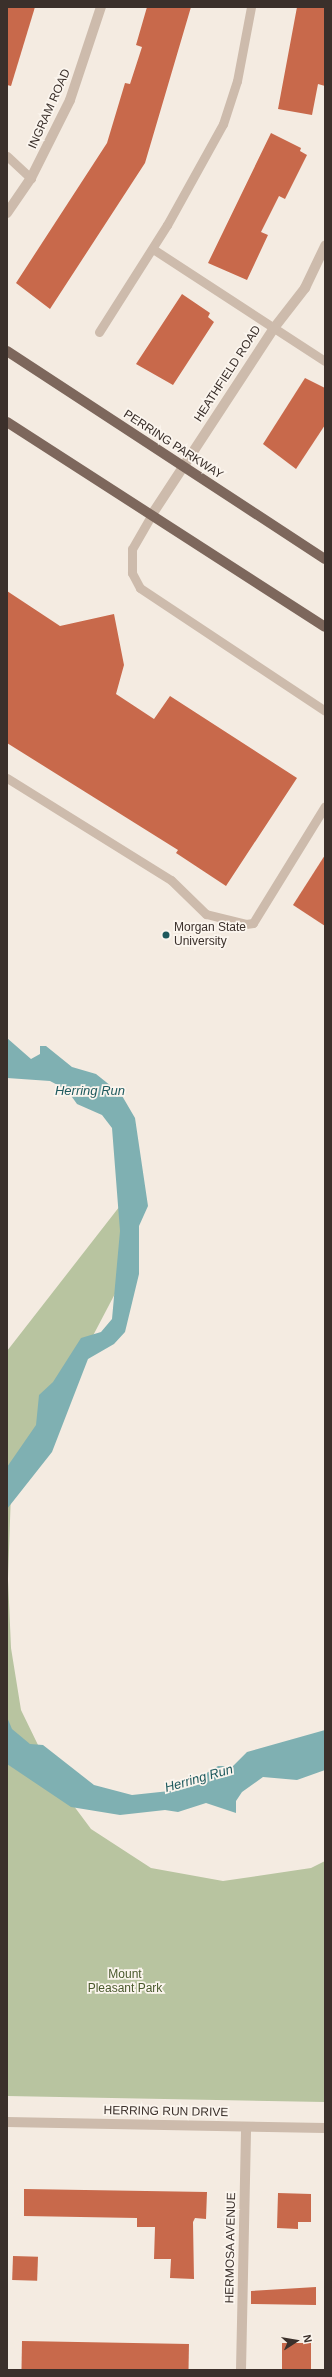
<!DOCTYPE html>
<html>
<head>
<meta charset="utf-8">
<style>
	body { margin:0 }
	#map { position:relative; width:332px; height:2377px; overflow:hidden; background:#f4ebe1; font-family:Helvetica,sans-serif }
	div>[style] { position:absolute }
	.green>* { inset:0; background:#b8c4a0 }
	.water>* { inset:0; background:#7fb0b2 }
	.building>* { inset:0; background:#c8694b; transform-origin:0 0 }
	.service>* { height:9px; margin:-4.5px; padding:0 4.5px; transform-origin:4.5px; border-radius:4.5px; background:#cdbbac }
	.minor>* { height:10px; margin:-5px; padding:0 5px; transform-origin:5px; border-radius:5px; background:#cdbbac }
	.primary>* { height:10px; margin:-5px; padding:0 5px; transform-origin:5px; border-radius:5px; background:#7d675c }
	.dots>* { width:11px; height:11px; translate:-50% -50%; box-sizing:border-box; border:2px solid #fbf5ee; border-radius:50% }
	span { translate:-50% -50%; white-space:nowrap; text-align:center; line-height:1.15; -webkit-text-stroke:3.5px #fbf5ee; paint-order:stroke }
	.street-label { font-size:12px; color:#3b302b }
	.poi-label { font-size:12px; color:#3b302b }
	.left { translate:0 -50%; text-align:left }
	.park-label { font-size:12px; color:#4a5a2e }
	.water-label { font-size:13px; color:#1f5a5e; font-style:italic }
	.frame { position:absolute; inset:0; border:8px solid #3b302b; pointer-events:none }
	.north { position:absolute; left:276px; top:2321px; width:40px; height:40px; -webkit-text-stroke:3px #fbf5ee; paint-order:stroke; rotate:78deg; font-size:11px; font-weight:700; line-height:16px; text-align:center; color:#3b302b }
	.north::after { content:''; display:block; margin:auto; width:14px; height:18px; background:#3b302b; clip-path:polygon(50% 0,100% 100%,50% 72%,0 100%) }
</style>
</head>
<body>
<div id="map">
	<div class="green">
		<i style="clip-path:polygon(123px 1202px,129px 1267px,11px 1492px,8px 1579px,11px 1648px,21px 1710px,56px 1782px,91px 1829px,151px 1868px,223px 1881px,311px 1868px,325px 1861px,325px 2102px,7px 2096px,7px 1351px)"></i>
	</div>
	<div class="water">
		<i style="clip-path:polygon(7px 1038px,31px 1059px,40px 1054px,40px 1046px,46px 1046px,72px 1067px,96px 1074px,121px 1094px,135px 1118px,148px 1206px,139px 1226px,139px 1274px,125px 1332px,114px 1344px,88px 1359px,52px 1452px,7px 1509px,7px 1467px,36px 1425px,39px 1395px,53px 1382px,81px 1338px,101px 1332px,112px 1319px,120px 1231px,112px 1128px,102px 1115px,77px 1104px,67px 1090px,50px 1081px,7px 1078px)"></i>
		<i style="clip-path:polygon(7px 1717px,12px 1729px,30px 1744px,43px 1745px,94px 1785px,132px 1795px,179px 1790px,218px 1766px,233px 1766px,247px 1752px,325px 1730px,325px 1770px,297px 1780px,263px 1777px,242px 1792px,236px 1801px,236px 1813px,206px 1803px,178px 1812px,165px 1810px,120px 1815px,71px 1807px,7px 1764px)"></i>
	</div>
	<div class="building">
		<i style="clip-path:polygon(7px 7px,35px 7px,11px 86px,7px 85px)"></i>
		<i style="clip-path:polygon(147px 7px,191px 7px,145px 163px,50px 309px,16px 283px,107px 143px,125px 83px,130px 84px,142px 47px,136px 45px)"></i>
		<i style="clip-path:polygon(297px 7px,325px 7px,325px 86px,318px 84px,312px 115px,278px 109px)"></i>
		<i style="clip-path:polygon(271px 133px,301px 148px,300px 151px,307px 155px,285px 199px,279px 196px,261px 232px,268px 235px,247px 280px,208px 263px)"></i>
		<i style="clip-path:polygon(182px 294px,210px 313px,208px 317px,214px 322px,173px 385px,136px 364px)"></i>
		<i style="clip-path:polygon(305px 378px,325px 388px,325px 425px,296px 469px,263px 444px)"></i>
		<i style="clip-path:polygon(7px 591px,60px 626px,114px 614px,124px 665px,116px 694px,154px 719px,170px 696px,297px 778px,226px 886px,176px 853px,178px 850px,7px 743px)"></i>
		<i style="clip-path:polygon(325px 855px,325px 926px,293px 905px)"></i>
		<i style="clip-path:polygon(24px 2189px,207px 2192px,206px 2219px,195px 2218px,193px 2222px,194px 2279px,170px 2278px,171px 2259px,154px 2259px,155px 2227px,137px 2227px,137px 2218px,24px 2216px)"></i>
		<i style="clip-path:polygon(278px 2193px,311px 2194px,311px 2222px,298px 2222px,298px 2229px,277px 2228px)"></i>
		<i style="left:13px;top:2256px;width:25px;height:24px;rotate:2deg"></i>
		<i style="clip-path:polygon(316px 2287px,316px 2305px,251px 2304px,251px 2291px)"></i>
		<i style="left:22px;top:2341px;width:167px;height:29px;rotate:1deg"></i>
		<i style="left:282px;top:2343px;width:29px;height:27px"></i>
	</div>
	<div class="service">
		<i style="left:7px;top:156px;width:33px;rotate:43deg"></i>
		<i style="left:153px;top:249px;width:205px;rotate:33.1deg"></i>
		<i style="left:99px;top:332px;width:127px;rotate:-57.6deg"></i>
		<i style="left:167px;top:225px;width:115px;rotate:-61deg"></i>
		<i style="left:223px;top:124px;width:45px;rotate:-72deg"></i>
		<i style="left:237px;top:81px;width:75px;rotate:-79.3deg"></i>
		<i style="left:151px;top:516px;width:38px;rotate:120deg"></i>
		<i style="left:132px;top:549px;width:24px;rotate:90deg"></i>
		<i style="left:132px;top:573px;width:17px;rotate:62deg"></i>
		<i style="left:140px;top:588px;width:222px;rotate:33.6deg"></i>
		<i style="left:7px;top:778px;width:193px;rotate:31.9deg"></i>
		<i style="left:171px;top:880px;width:49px;rotate:44.2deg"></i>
		<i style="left:206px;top:914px;width:41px;rotate:14deg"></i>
		<i style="left:246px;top:924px;width:7px;rotate:-8deg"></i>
		<i style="left:253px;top:923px;width:137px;rotate:-58.4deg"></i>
	</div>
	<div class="minor">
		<i style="left:7px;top:213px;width:42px;rotate:-55.6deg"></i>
		<i style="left:31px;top:178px;width:87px;rotate:-63.4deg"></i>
		<i style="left:70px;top:100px;width:98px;rotate:-71.6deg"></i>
		<i style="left:151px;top:516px;width:225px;rotate:-56.8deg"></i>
		<i style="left:274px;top:328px;width:51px;rotate:-52.2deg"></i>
		<i style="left:305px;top:288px;width:47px;rotate:-64.5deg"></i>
		<i style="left:7px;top:2122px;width:318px;rotate:1.1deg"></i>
		<i style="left:241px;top:2370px;width:243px;rotate:-88.8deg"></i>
	</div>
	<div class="primary">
		<i style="left:7px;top:351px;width:380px;rotate:33.2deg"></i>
		<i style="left:7px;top:422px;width:378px;rotate:32.8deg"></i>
	</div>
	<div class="dots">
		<i style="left:166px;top:935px;background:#1f5a5e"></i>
	</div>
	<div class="street-label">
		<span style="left:50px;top:109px;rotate:-66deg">INGRAM ROAD</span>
		<span style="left:228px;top:374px;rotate:-57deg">HEATHFIELD ROAD</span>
		<span style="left:173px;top:445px;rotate:33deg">PERRING PARKWAY</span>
		<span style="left:166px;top:2112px;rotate:1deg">HERRING RUN DRIVE</span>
		<span style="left:231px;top:2248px;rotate:-89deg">HERMOSA AVENUE</span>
	</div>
	<div class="poi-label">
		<span class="left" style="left:174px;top:935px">Morgan State<br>University</span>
	</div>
	<div class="park-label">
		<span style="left:125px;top:1982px">Mount<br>Pleasant Park</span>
	</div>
	<div class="water-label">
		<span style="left:90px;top:1091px">Herring Run</span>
		<span style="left:199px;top:1779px;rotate:-16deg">Herring Run</span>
	</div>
	<div class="frame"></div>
	<div class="north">N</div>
</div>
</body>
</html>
